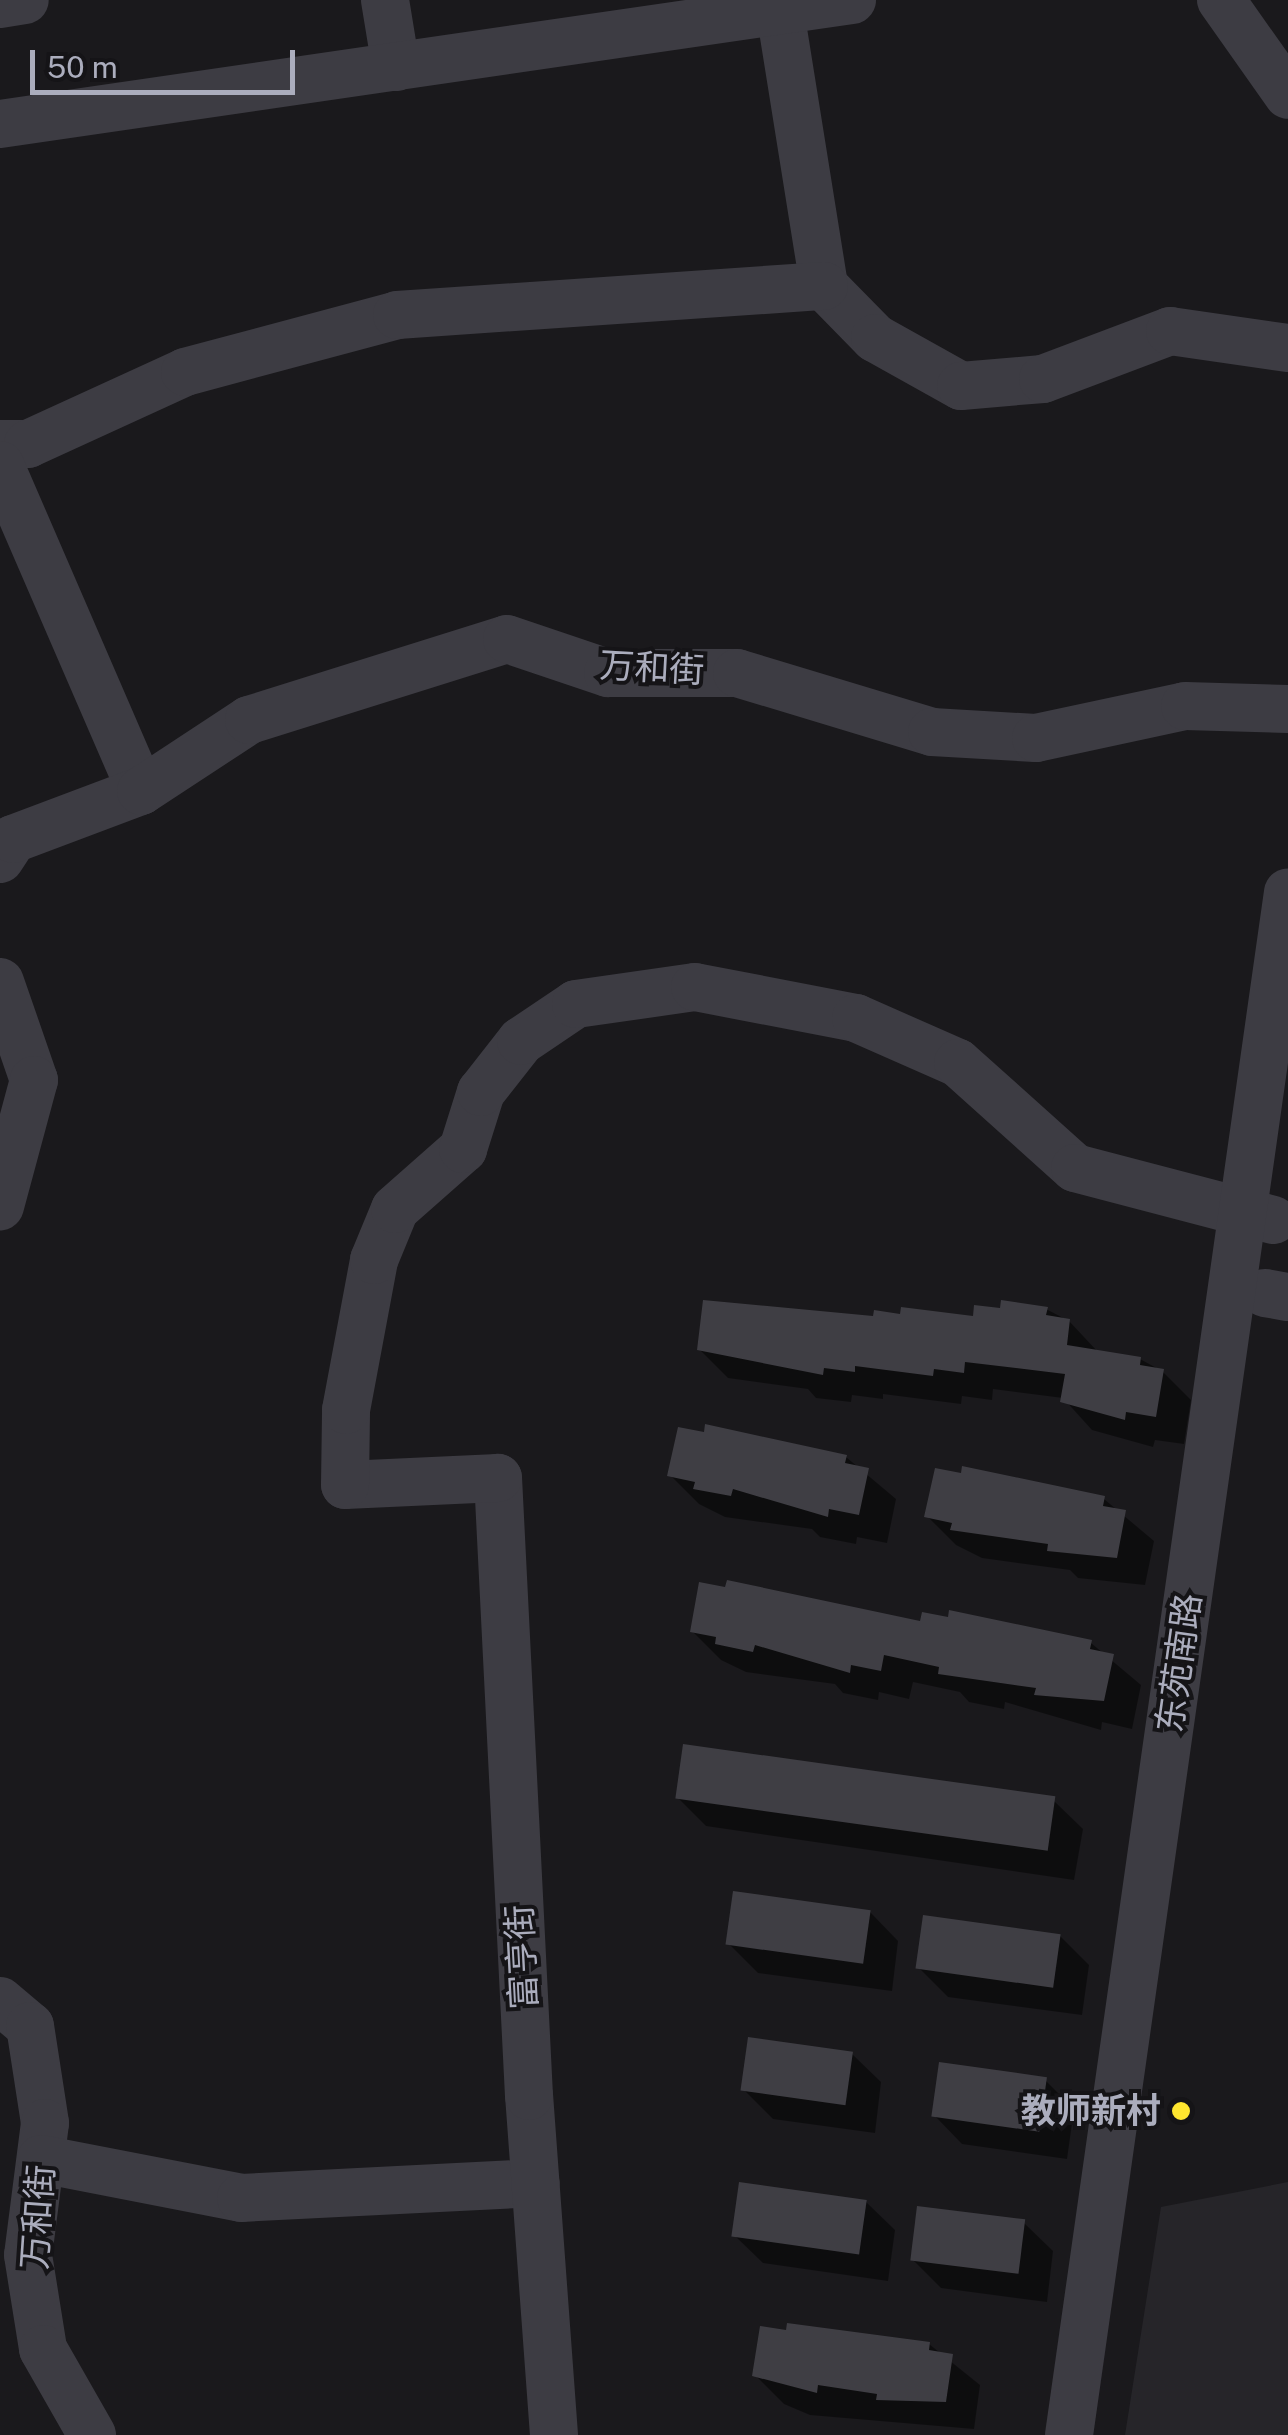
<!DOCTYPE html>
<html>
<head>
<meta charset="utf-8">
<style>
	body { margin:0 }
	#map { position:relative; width:1288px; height:2435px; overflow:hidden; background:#1a191c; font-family:"Public Sans","Noto Sans SC",sans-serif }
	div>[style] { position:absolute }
	.built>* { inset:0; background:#262529 }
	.shadow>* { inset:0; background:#0007 }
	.building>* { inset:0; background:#3f3e44; transform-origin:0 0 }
	.minor>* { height:48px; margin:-24px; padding:0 24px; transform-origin:24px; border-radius:24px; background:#3d3c43 }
	.dots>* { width:28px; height:28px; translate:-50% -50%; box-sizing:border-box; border:5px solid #151417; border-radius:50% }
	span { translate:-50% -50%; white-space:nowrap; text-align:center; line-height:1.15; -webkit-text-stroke:8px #151417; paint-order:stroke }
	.street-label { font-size:35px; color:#abadbd }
	.poi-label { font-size:35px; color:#abadbd; font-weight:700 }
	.right { translate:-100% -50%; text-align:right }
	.scale { position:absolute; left:30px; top:50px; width:265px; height:45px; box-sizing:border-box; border:5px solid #abadbd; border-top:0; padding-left:12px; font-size:30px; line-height:35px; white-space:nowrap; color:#abadbd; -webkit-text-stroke:8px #151417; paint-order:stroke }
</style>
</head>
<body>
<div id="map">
	<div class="built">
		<i style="clip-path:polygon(1288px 2182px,1288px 2435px,1125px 2435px,1161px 2207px)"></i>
	</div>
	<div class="shadow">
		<i style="clip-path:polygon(1046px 1309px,1069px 1321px,1098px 1352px,1140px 1359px,1162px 1371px,1191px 1400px,1184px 1444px,1155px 1440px,1153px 1447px,1092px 1430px,1063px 1398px,993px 1389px,992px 1400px,962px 1396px,961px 1404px,883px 1394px,883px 1399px,852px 1395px,851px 1402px,816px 1398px,808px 1389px,728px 1378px,699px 1349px,875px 1319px,975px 1319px)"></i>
		<i style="clip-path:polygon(846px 1457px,896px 1499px,887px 1543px,857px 1537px,856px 1544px,820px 1537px,812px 1529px,725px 1517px,699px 1504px,670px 1475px)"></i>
		<i style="clip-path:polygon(963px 1476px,1104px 1499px,1154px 1541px,1145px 1585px,1078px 1578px,1070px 1570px,982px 1558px,956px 1545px,927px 1516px)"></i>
		<i style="clip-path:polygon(922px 1624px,1091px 1643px,1141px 1685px,1132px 1729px,1102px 1722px,1101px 1730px,1005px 1702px,1004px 1709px,969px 1702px,960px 1692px,913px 1682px,909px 1699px,879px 1692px,878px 1700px,843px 1693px,835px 1684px,746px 1672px,721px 1660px,692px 1631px)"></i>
		<i style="clip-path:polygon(677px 1797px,1054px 1801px,1083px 1829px,1074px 1880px,706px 1826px)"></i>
		<i style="clip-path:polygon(870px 1912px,898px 1941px,892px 1991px,758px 1973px,729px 1944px)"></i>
		<i style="clip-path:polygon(1060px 1936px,1089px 1965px,1082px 2015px,948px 1997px,919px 1968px)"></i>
		<i style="clip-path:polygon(852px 2054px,881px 2082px,875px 2133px,773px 2119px,744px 2090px)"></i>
		<i style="clip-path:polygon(1046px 2081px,1074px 2109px,1067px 2159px,962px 2144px,934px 2115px)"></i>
		<i style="clip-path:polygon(866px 2202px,895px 2230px,888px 2281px,763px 2263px,734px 2235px)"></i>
		<i style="clip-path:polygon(1024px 2223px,1053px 2251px,1047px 2302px,941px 2288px,912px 2259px)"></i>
		<i style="clip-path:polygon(788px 2333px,929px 2344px,980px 2385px,974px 2429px,810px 2415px,784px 2404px,755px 2375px)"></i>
	</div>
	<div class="building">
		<i style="clip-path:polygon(703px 1300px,873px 1316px,874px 1310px,900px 1314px,901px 1307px,973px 1316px,974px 1305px,1000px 1308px,1001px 1300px,1048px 1307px,1046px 1315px,1070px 1319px,1067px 1345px,1141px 1357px,1140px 1365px,1164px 1369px,1156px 1417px,1126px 1412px,1125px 1420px,1060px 1402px,1065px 1374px,965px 1362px,964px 1373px,934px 1369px,933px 1376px,855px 1366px,855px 1372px,824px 1368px,823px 1375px,697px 1350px)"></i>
		<i style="clip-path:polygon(705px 1424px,847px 1455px,845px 1463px,869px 1468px,859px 1515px,829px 1509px,828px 1517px,733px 1489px,731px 1496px,693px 1489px,695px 1482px,667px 1476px,678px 1427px,704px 1432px)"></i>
		<i style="clip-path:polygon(962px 1466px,1105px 1496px,1103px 1506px,1126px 1510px,1117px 1558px,1047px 1551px,1048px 1544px,950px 1530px,952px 1523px,924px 1517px,935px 1468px,961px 1473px)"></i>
		<i style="clip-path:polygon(727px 1580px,920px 1621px,922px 1612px,948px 1617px,949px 1610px,1092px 1640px,1090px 1649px,1114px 1654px,1104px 1701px,1034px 1695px,1036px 1688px,938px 1674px,939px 1667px,884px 1655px,881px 1671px,851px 1665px,850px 1673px,755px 1645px,753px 1652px,715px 1644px,716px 1637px,690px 1632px,699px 1582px,725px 1587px)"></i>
		<i style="left:683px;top:1744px;width:376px;height:55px;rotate:8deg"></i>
		<i style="left:733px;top:1891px;width:139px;height:54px;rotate:8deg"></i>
		<i style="left:923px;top:1915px;width:139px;height:54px;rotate:8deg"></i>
		<i style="left:748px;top:2037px;width:106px;height:54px;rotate:8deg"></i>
		<i style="left:939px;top:2062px;width:109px;height:55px;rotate:8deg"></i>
		<i style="left:739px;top:2182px;width:129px;height:55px;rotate:8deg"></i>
		<i style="left:917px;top:2206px;width:109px;height:55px;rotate:7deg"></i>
		<i style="clip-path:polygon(787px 2323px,930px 2342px,929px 2350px,953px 2354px,946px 2402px,876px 2400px,877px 2394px,818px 2385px,817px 2393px,752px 2376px,760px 2326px,786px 2330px)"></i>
	</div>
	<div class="minor">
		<i style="left:385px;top:0;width:68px;rotate:80.7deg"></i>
		<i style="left:1221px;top:0;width:116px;rotate:54.8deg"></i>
		<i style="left:0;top:4px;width:25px;rotate:-9deg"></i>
		<i style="left:780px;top:11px;width:278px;rotate:80.9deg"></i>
		<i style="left:824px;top:286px;width:73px;rotate:45.6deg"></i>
		<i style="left:875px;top:338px;width:98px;rotate:29.2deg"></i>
		<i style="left:961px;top:386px;width:82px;rotate:-4.9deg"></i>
		<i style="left:1043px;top:379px;width:136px;rotate:-20.7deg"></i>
		<i style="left:1170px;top:331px;width:119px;rotate:8.2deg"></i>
		<i style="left:0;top:124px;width:861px;rotate:-8.28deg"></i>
		<i style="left:0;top:444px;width:28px"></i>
		<i style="left:28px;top:444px;width:173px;rotate:-24.6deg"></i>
		<i style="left:185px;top:372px;width:220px;rotate:-15deg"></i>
		<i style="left:397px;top:315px;width:428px;rotate:-3.9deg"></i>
		<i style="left:0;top:465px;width:355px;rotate:66.6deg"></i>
		<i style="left:0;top:859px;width:24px;rotate:-57deg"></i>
		<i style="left:13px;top:839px;width:137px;rotate:-20.6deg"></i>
		<i style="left:141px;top:791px;width:129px;rotate:-33.3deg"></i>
		<i style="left:249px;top:720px;width:270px;rotate:-17.4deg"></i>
		<i style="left:507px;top:639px;width:107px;rotate:18.6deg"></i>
		<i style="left:608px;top:673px;width:129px"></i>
		<i style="left:737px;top:673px;width:204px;rotate:16.8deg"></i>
		<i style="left:932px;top:732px;width:104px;rotate:3.3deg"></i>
		<i style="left:1036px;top:738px;width:152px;rotate:-12.1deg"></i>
		<i style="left:1185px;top:706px;width:103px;rotate:1.7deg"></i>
		<i style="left:0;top:982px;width:104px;rotate:70.9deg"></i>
		<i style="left:34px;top:1080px;width:131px;rotate:105.1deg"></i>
		<i style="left:1265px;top:1293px;width:23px;rotate:10deg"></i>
		<i style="left:0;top:2001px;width:39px;rotate:40deg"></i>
		<i style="left:30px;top:2026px;width:98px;rotate:81.2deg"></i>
		<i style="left:45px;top:2123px;width:133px;rotate:97.3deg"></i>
		<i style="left:28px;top:2255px;width:95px;rotate:80.9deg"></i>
		<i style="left:43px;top:2349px;width:99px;rotate:60.3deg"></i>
		<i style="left:41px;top:2159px;width:204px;rotate:11deg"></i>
		<i style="left:241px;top:2198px;width:295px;rotate:-2.9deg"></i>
		<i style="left:554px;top:2435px;width:340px;rotate:-94.2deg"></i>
		<i style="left:529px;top:2096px;width:619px;rotate:-92.87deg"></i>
		<i style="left:498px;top:1478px;width:153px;rotate:177.4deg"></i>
		<i style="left:345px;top:1485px;width:75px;rotate:-89.2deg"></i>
		<i style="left:346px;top:1410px;width:153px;rotate:-79.4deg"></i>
		<i style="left:374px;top:1260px;width:55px;rotate:-67.6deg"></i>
		<i style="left:395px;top:1209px;width:91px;rotate:-41.4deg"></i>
		<i style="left:463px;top:1149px;width:60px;rotate:-72.5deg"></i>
		<i style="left:481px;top:1092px;width:65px;rotate:-51.9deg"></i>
		<i style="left:521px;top:1041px;width:66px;rotate:-33.9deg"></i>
		<i style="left:576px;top:1004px;width:120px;rotate:-8.1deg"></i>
		<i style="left:695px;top:987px;width:164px;rotate:10.9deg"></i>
		<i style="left:856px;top:1018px;width:111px;rotate:23.8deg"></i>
		<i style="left:958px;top:1063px;width:157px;rotate:41.9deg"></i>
		<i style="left:1075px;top:1168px;width:205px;rotate:14.7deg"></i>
		<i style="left:1069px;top:2435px;width:1558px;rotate:-81.92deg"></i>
	</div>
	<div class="dots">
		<i style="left:1181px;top:2111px;background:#ffe62f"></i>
	</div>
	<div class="street-label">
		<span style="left:652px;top:668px;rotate:3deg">万和街</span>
		<span style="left:1179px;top:1663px;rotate:-82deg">东苑南路</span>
		<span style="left:522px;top:1957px;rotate:-93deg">富亨街</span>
		<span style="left:38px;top:2217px;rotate:-86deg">万和街</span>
	</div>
	<div class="poi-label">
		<span class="right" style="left:1161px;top:2111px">教师新村</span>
	</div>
	<div class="scale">50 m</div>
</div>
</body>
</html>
